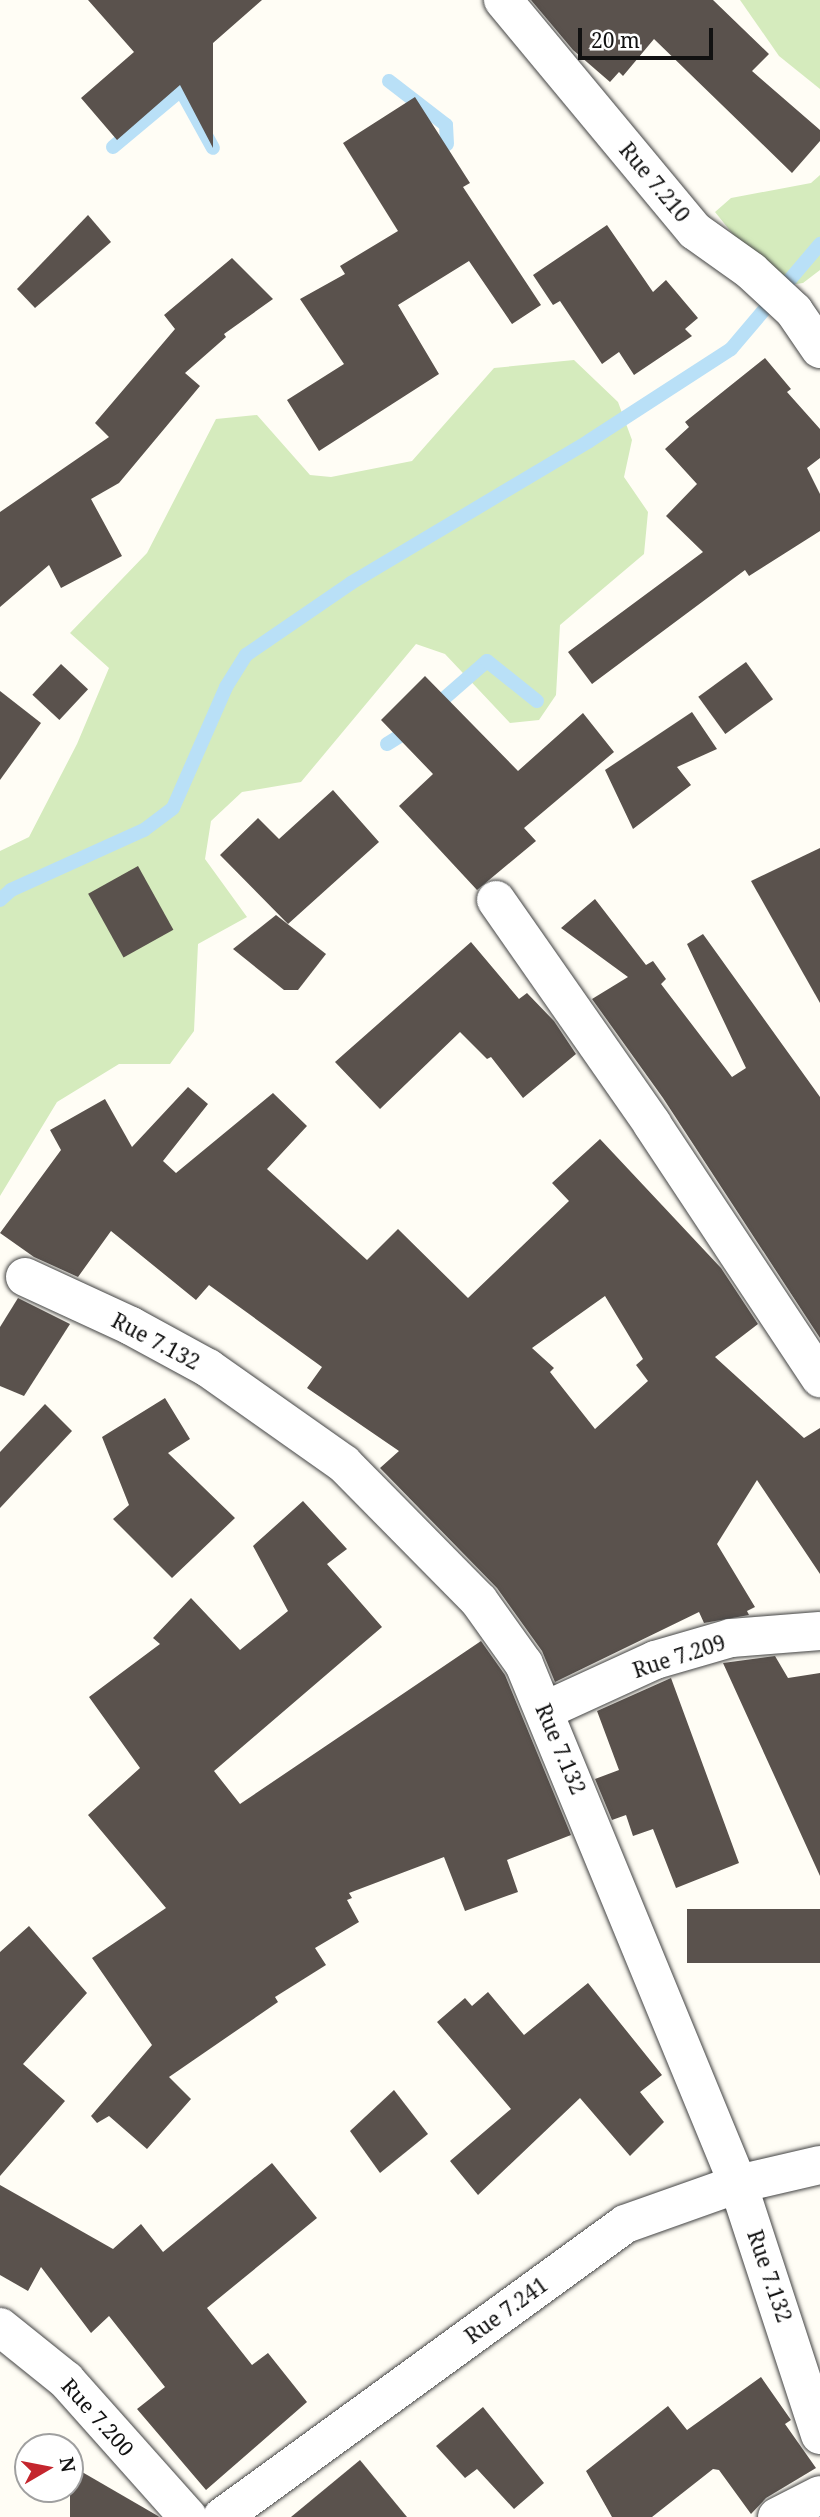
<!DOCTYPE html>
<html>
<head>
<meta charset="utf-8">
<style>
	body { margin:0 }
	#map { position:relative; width:820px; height:2517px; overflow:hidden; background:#fffdf5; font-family:"Noto Serif",serif }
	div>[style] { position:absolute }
	.green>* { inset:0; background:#d5ebbd }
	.stream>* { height:14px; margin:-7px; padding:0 7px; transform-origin:7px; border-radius:7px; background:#b9e0f7 }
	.building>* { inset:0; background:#5a524d; transform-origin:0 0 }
	.roads { filter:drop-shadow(0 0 2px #444) drop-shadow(0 0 2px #444) }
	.minor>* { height:38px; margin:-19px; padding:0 19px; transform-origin:19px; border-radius:19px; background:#fff }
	span { translate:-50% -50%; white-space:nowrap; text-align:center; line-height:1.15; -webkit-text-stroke:7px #fff; paint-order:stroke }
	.street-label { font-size:21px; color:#111 }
	.north { position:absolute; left:14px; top:2433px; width:70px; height:70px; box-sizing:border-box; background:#fff; border:2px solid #a0a0a0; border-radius:50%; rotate:80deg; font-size:19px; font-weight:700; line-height:28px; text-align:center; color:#111 }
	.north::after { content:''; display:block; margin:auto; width:24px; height:32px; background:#c4262e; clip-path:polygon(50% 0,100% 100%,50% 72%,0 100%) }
	.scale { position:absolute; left:578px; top:28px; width:135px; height:32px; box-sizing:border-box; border:4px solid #111; border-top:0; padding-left:9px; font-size:21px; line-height:24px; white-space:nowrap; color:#111; -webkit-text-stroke:5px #fff; paint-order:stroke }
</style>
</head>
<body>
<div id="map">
	<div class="green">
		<i style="clip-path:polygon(740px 0,820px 0,820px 89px,779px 56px)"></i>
		<i style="clip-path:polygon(820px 175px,820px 270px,803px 283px,782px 286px,765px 274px,715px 212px,731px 198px,811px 183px)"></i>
		<i style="clip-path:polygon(574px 360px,618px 402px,632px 440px,624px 477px,648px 512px,644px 554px,560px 625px,556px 695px,539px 720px,510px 723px,445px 654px,416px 644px,301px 782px,242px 792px,211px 821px,205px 859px,247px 917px,198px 944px,194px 1031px,170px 1064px,119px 1064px,57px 1102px,0 1196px,0 851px,29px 837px,77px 744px,109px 668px,70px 633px,147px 553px,216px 419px,257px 415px,310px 475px,331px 477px,412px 461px,494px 368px)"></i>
	</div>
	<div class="stream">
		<i style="left:389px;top:81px;width:72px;rotate:37.7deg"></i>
		<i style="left:446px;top:125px;width:19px;rotate:87deg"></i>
		<i style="left:113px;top:147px;width:89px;rotate:-40deg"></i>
		<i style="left:181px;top:90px;width:66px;rotate:61.1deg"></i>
		<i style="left:432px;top:709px;width:73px;rotate:-41.1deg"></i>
		<i style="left:487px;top:661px;width:64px;rotate:38.7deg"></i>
		<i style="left:387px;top:744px;width:31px;rotate:-32deg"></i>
		<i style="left:0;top:900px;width:15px;rotate:-42deg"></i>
		<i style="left:11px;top:890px;width:146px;rotate:-24.3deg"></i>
		<i style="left:144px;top:830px;width:36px;rotate:-37deg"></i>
		<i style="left:173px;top:808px;width:132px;rotate:-66.3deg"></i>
		<i style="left:226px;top:687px;width:38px;rotate:-58deg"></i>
		<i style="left:246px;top:655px;width:127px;rotate:-34.4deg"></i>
		<i style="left:351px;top:583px;width:277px;rotate:-30.8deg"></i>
		<i style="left:589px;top:441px;width:169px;rotate:-32.9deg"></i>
		<i style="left:731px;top:349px;width:138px;rotate:-49.7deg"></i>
	</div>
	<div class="building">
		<i style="clip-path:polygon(88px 0,262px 0,213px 43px,213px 148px,180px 85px,117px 140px,81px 98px,134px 52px)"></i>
		<i style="clip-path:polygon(531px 0,713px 0,769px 54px,752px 71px,820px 130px,820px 141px,792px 173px,654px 39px,623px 76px,619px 72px,610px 82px,573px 50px)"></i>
		<i style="clip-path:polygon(415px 97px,470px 183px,463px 187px,541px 305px,512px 324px,469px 261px,398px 305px,439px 374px,319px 451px,287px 400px,344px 364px,300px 299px,345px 274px,340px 266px,398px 231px,343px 143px)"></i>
		<i style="clip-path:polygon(88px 215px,111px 242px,35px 308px,17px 289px)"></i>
		<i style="clip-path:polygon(607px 225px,653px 292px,666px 280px,698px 318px,685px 329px,692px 336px,634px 375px,619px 352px,602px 364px,560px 301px,553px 305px,533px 275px)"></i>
		<i style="clip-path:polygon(232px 258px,273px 299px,224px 334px,226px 337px,185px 373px,200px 386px,119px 483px,91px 499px,122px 556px,61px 588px,49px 565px,0 607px,0 512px,109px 437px,95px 423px,175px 329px,164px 315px)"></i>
		<i style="clip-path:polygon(765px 358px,791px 389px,787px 392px,820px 429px,820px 458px,807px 468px,820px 494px,820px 531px,749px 576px,745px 570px,592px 684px,568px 652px,703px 552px,666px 516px,697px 484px,665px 449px,689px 427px,685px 422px)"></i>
		<i style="left:746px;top:662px;width:46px;height:59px;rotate:54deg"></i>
		<i style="left:61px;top:664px;width:37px;height:42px;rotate:43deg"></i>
		<i style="clip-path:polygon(425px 676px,518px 771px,583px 713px,614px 752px,524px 828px,536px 841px,477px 890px,399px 806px,433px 774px,381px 720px)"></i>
		<i style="clip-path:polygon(0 691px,41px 723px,0 780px)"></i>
		<i style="clip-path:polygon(692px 712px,717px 749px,677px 767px,691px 785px,633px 829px,605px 770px)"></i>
		<i style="clip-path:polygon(333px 790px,379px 842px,288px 924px,220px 855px,258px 818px,279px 839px)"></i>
		<i style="clip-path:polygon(820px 848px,820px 1003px,751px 881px)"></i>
		<i style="left:138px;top:866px;width:73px;height:57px;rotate:61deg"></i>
		<i style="clip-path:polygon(595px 899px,646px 965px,653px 961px,666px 979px,661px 984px,732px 1077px,746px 1068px,687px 944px,703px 934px,820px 1097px,820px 1338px,663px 1098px,592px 999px,628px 977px,561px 928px)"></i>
		<i style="clip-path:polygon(276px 915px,326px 954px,298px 990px,284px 990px,233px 949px)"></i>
		<i style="clip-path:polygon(471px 942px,519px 999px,527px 993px,554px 1021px,576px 1054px,523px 1098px,491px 1057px,487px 1059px,460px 1032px,380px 1109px,335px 1062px)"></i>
		<i style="clip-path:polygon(evenodd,188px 1087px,208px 1104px,163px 1161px,176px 1173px,273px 1093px,307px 1126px,267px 1169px,367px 1260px,398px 1229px,468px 1298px,569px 1201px,552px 1183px,600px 1139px,721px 1268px,758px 1324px,715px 1357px,804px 1438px,820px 1428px,820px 1574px,757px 1480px,717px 1544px,755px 1607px,747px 1611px,749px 1615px,704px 1623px,699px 1612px,555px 1682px,542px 1651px,497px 1588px,380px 1468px,399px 1451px,307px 1388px,322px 1367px,209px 1285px,196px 1300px,111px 1231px,78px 1277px,34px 1257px,0 1233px,61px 1150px,50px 1130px,105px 1099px,132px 1147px,188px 1087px,605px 1296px,643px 1359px,636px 1365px,648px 1381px,595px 1429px,550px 1372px,554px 1368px,532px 1348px,605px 1296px)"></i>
		<i style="clip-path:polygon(18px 1298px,70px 1324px,24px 1396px,0 1386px,0 1327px)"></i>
		<i style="clip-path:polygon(165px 1398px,190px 1439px,168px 1453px,235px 1518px,172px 1578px,113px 1519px,129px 1505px,102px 1437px)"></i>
		<i style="clip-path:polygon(45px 1404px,72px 1431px,0 1508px,0 1452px)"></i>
		<i style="clip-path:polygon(303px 1501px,347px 1549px,327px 1564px,382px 1627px,214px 1771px,240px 1804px,481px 1641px,505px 1675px,571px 1835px,507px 1860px,518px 1892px,465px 1911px,444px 1857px,349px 1893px,352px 1898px,347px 1900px,359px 1922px,315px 1948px,326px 1965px,275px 1997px,278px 2002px,169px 2077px,191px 2099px,147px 2149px,109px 2116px,97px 2123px,91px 2116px,152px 2045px,92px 1958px,166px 1908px,88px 1815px,140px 1768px,89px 1697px,160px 1644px,153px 1638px,191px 1598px,240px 1650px,288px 1611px,253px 1546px)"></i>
		<i style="clip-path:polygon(775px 1656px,788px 1678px,820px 1673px,820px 1876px,723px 1663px)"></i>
		<i style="clip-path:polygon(671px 1678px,739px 1863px,676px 1888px,653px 1829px,633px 1836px,626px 1815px,612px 1820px,595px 1779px,619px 1770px,597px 1711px)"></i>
		<i style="left:820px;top:1909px;width:54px;height:133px;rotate:90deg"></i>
		<i style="clip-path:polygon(29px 1926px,87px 1993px,23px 2064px,65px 2101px,0 2176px,0 1952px)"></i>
		<i style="clip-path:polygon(588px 1983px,662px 2075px,640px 2092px,664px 2122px,630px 2156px,580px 2098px,478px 2195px,450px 2161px,511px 2109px,437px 2022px,465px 1998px,472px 2006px,488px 1992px,524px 2035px)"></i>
		<i style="clip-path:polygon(394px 2090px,428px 2134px,380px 2173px,350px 2131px)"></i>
		<i style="clip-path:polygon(272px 2163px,317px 2218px,207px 2308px,252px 2365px,268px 2353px,307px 2402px,206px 2490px,137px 2409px,165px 2387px,109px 2316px,91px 2333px,41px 2267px,28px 2291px,0 2275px,0 2185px,113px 2249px,141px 2224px,163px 2252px)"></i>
		<i style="clip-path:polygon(761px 2377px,791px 2420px,785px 2424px,816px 2468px,766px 2498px,751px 2514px,719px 2470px,713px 2469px,652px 2517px,612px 2517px,586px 2471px,668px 2406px,687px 2430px)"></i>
		<i style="clip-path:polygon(483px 2407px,544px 2483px,514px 2509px,477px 2469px,465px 2478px,436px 2446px)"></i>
		<i style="clip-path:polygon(360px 2460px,407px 2517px,291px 2517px)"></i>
		<i style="clip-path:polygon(70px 2465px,158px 2516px,159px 2517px,70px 2517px)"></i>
	</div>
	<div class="roads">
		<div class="minor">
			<i style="left:503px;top:0;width:300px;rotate:50.3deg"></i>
			<i style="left:695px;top:231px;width:69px;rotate:35.5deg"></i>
			<i style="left:751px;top:271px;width:59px;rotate:42.9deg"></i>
			<i style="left:794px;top:311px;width:46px;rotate:55.6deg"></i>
			<i style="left:496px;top:900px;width:273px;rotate:55.1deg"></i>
			<i style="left:652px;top:1124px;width:305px;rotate:56.5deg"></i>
			<i style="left:25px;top:1277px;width:117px;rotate:24.8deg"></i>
			<i style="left:131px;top:1326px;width:88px;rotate:28.6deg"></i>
			<i style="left:208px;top:1368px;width:166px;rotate:35.2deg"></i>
			<i style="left:344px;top:1464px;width:192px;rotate:45.4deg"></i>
			<i style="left:479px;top:1601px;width:77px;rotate:54.5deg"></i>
			<i style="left:524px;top:1664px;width:562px;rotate:67.63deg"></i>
			<i style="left:738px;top:2184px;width:264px;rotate:71.9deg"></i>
			<i style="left:546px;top:1710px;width:120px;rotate:-24.6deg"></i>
			<i style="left:655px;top:1660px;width:79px;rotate:-16.1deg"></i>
			<i style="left:731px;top:1638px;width:89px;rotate:-4.5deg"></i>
			<i style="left:0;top:2327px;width:85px;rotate:38.8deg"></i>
			<i style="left:66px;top:2380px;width:183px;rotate:48.3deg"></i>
			<i style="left:222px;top:2517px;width:498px;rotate:-36deg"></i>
			<i style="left:625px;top:2224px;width:120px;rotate:-19.5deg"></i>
			<i style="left:738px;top:2184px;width:84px;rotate:-13deg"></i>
			<i style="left:777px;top:2517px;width:48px;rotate:-27.1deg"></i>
		</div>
	</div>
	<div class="street-label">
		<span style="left:655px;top:182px;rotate:50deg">Rue 7.210</span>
		<span style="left:156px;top:1341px;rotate:28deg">Rue 7.132</span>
		<span style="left:679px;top:1656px;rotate:-18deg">Rue 7.209</span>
		<span style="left:561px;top:1749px;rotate:67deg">Rue 7.132</span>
		<span style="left:770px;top:2276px;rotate:71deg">Rue 7.132</span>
		<span style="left:506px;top:2310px;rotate:-36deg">Rue 7.241</span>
		<span style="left:98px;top:2417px;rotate:48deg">Rue 7.200</span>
	</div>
	<div class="north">N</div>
	<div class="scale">20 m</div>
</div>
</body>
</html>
